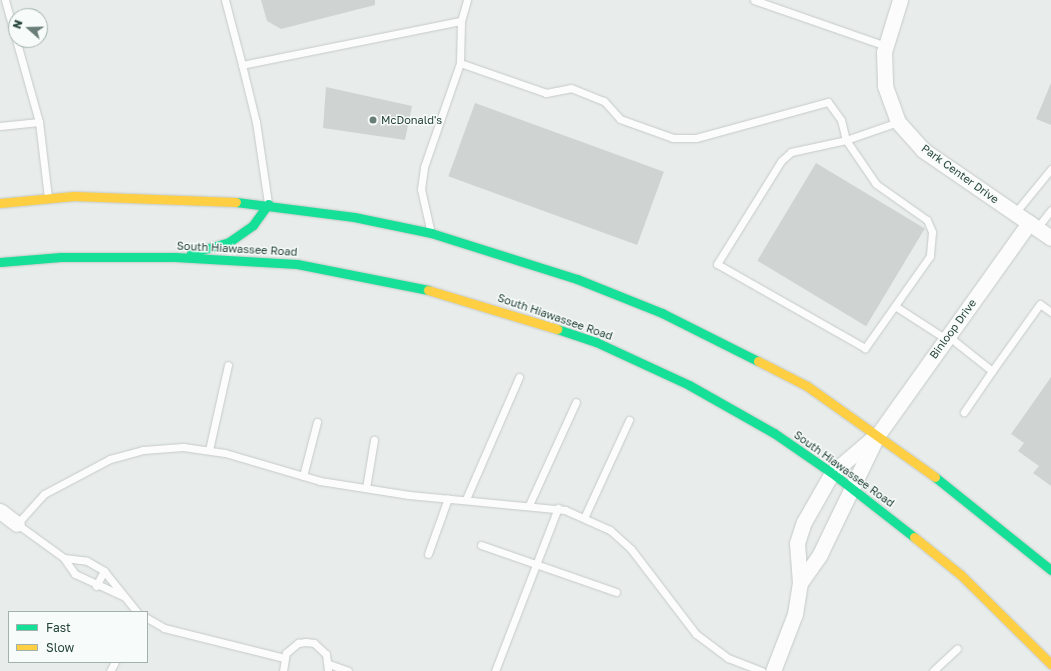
<!DOCTYPE html>
<html>
<head>
<meta charset="utf-8">
<style>
	body { margin:0 }
	#map { position:relative; width:1051px; height:671px; overflow:hidden; background:#e8edeb; font-family:"Golos Text",sans-serif }
	div>[style] { position:absolute }
	.building>* { inset:0; background:#cfd4d2; transform-origin:0 0 }
	.roads { filter:drop-shadow(0 0 1px #c5cac8) drop-shadow(0 0 1px #c5cac8) }
	.lane>* { height:7px; margin:-3.5px; padding:0 3.5px; transform-origin:3.5px; border-radius:3.5px; background:#fcfcfc }
	.street>* { height:15px; margin:-7.5px; padding:0 7.5px; transform-origin:7.5px; border-radius:7.5px; background:#fcfcfc }
	.fast>* { height:9px; margin:-4.5px; padding:0 4.5px; transform-origin:4.5px; border-radius:4.5px; background:#16e098 }
	.slow>* { height:9px; margin:-4.5px; padding:0 4.5px; transform-origin:4.5px; border-radius:4.5px; background:#ffcf43 }
	.dots>* { width:11px; height:11px; translate:-50% -50%; box-sizing:border-box; border:2px solid #f7fbf9; border-radius:50% }
	span { translate:-50% -50%; white-space:nowrap; text-align:center; line-height:1.15; -webkit-text-stroke:3px #f7fbf9; paint-order:stroke }
	.poi-label { font-size:11px; color:#24423a }
	.left { translate:0 -50%; text-align:left }
	.street-label { font-size:11px; color:#24423a }
	.legend { position:absolute; left:8px; top:611px; width:140px; height:52px; box-sizing:border-box; background:#f7fbf9; border:1px solid #a3b1ad; margin:0; padding:5px 7px; list-style:none; font-size:12px; color:#24423a }
	.legend li { display:flex; align-items:center; gap:8px; height:20px }
	.legend b { width:20px; border:1px solid #a3b1ad }
	.north { position:absolute; left:8px; top:8px; width:40px; height:40px; box-sizing:border-box; background:#f7fbf9; border:1px solid #a3b1ad; border-radius:50%; rotate:290deg; font-size:11px; font-weight:700; line-height:16px; text-align:center; color:#24423a }
	.north::after { content:''; display:block; margin:auto; width:14px; height:18px; background:#697e78; clip-path:polygon(50% 0,100% 100%,50% 72%,0 100%) }
</style>
</head>
<body>
<div id="map">
	<div class="building">
		<i style="clip-path:polygon(261px 0,375px 0,375px 5px,281px 29px,267px 21px)"></i>
		<i style="clip-path:polygon(1051px 83px,1051px 125px,1036px 119px)"></i>
		<i style="clip-path:polygon(326px 87px,412px 106px,405px 140px,323px 128px)"></i>
		<i style="left:475px;top:103px;width:201px;height:78px;rotate:20deg"></i>
		<i style="left:816px;top:163px;width:127px;height:114px;rotate:31deg"></i>
		<i style="clip-path:polygon(1051px 377px,1051px 486px,1033px 473px,1039px 466px,1018px 451px,1024px 443px,1011px 434px)"></i>
	</div>
	<div class="roads">
		<div class="lane">
			<i style="left:5px;top:0;width:127px;rotate:74.4deg"></i>
			<i style="left:39px;top:122px;width:76px;rotate:83.2deg"></i>
			<i style="left:225px;top:0;width:67px;rotate:75.3deg"></i>
			<i style="left:754px;top:0;width:140px;rotate:19.2deg"></i>
			<i style="left:460px;top:63px;width:91px;rotate:19.2deg"></i>
			<i style="left:546px;top:93px;width:25px;rotate:-11deg"></i>
			<i style="left:571px;top:88px;width:35px;rotate:22deg"></i>
			<i style="left:604px;top:101px;width:24px;rotate:48deg"></i>
			<i style="left:620px;top:119px;width:56px;rotate:19.7deg"></i>
			<i style="left:673px;top:138px;width:23px"></i>
			<i style="left:696px;top:138px;width:137px;rotate:-15.3deg"></i>
			<i style="left:828px;top:102px;width:22px;rotate:54deg"></i>
			<i style="left:841px;top:120px;width:21px;rotate:76deg"></i>
			<i style="left:846px;top:140px;width:55px;rotate:-19.1deg"></i>
			<i style="left:0;top:126px;width:39px;rotate:-6deg"></i>
			<i style="left:846px;top:140px;width:53px;rotate:55.7deg"></i>
			<i style="left:876px;top:184px;width:62px;rotate:35.2deg"></i>
			<i style="left:927px;top:220px;width:13px;rotate:67deg"></i>
			<i style="left:932px;top:232px;width:24px;rotate:95deg"></i>
			<i style="left:930px;top:256px;width:113px;rotate:125.2deg"></i>
			<i style="left:865px;top:348px;width:170px;rotate:-150.4deg"></i>
			<i style="left:717px;top:264px;width:121px;rotate:-58.1deg"></i>
			<i style="left:781px;top:161px;width:13px;rotate:-42deg"></i>
			<i style="left:791px;top:152px;width:56px;rotate:-12.3deg"></i>
			<i style="left:268px;top:203px;width:82px;rotate:-98.4deg"></i>
			<i style="left:256px;top:122px;width:59px;rotate:-103.8deg"></i>
			<i style="left:242px;top:65px;width:223px;rotate:-11.4deg"></i>
			<i style="left:1015px;top:213px;width:57px;rotate:-50.7deg"></i>
			<i style="left:1037px;top:228px;width:23px;rotate:-52deg"></i>
			<i style="left:430px;top:229px;width:41px;rotate:-102.7deg"></i>
			<i style="left:421px;top:189px;width:22px;rotate:-82deg"></i>
			<i style="left:424px;top:167px;width:110px;rotate:-70.9deg"></i>
			<i style="left:460px;top:63px;width:42px;rotate:-88.6deg"></i>
			<i style="left:461px;top:21px;width:22px;rotate:-74deg"></i>
			<i style="left:895px;top:306px;width:61px;rotate:32.9deg"></i>
			<i style="left:948px;top:336px;width:56px;rotate:38.5deg"></i>
			<i style="left:992px;top:371px;width:50px;rotate:124.3deg"></i>
			<i style="left:992px;top:371px;width:82px;rotate:-54.4deg"></i>
			<i style="left:1040px;top:304px;width:14px;rotate:36deg"></i>
			<i style="left:209px;top:450px;width:87px;rotate:-77.4deg"></i>
			<i style="left:303px;top:476px;width:56px;rotate:-75.5deg"></i>
			<i style="left:366px;top:488px;width:49px;rotate:-80.5deg"></i>
			<i style="left:466px;top:499px;width:133px;rotate:-66.5deg"></i>
			<i style="left:529px;top:505px;width:113px;rotate:-65.5deg"></i>
			<i style="left:584px;top:518px;width:108px;rotate:-65.3deg"></i>
			<i style="left:481px;top:545px;width:143px;rotate:19.2deg"></i>
			<i style="left:428px;top:554px;width:59px;rotate:-70.3deg"></i>
			<i style="left:64px;top:558px;width:23px;rotate:7deg"></i>
			<i style="left:87px;top:561px;width:20px;rotate:30deg"></i>
			<i style="left:104px;top:571px;width:53px;rotate:51.2deg"></i>
			<i style="left:96px;top:586px;width:17px;rotate:-62deg"></i>
			<i style="left:123px;top:596px;width:53px;rotate:-155.4deg"></i>
			<i style="left:75px;top:574px;width:19px;rotate:-125deg"></i>
			<i style="left:64px;top:558px;width:58px;rotate:-144.1deg"></i>
			<i style="left:17px;top:524px;width:40px;rotate:-48deg"></i>
			<i style="left:44px;top:494px;width:75px;rotate:-27.9deg"></i>
			<i style="left:110px;top:459px;width:34px;rotate:-15deg"></i>
			<i style="left:143px;top:450px;width:40px;rotate:-4.3deg"></i>
			<i style="left:183px;top:447px;width:42px;rotate:8.1deg"></i>
			<i style="left:225px;top:453px;width:99px;rotate:16.4deg"></i>
			<i style="left:320px;top:481px;width:90px;rotate:8.9deg"></i>
			<i style="left:409px;top:495px;width:157px;rotate:5.5deg"></i>
			<i style="left:565px;top:510px;width:49px;rotate:24deg"></i>
			<i style="left:610px;top:530px;width:28px;rotate:42deg"></i>
			<i style="left:631px;top:549px;width:107px;rotate:52.6deg"></i>
			<i style="left:696px;top:634px;width:40px;rotate:37deg"></i>
			<i style="left:728px;top:658px;width:36px;rotate:21deg"></i>
			<i style="left:147px;top:618px;width:20px;rotate:30deg"></i>
			<i style="left:164px;top:628px;width:124px;rotate:14deg"></i>
			<i style="left:329px;top:664px;width:20px;rotate:20deg"></i>
			<i style="left:110px;top:671px;width:10px;rotate:-61deg"></i>
			<i style="left:283px;top:671px;width:18px;rotate:-81deg"></i>
			<i style="left:286px;top:653px;width:16px;rotate:-40deg"></i>
			<i style="left:298px;top:643px;width:8px;rotate:-7deg"></i>
			<i style="left:306px;top:642px;width:8px;rotate:7deg"></i>
			<i style="left:314px;top:643px;width:16px;rotate:43deg"></i>
			<i style="left:326px;top:654px;width:17px;rotate:83deg"></i>
			<i style="left:495px;top:671px;width:175px;rotate:-68.9deg"></i>
			<i style="left:933px;top:671px;width:33px;rotate:-43deg"></i>
		</div>
		<div class="street">
			<i style="left:900px;top:0;width:54px;rotate:107.1deg"></i>
			<i style="left:884px;top:52px;width:34px;rotate:88deg"></i>
			<i style="left:885px;top:86px;width:38px;rotate:70deg"></i>
			<i style="left:898px;top:122px;width:38px;rotate:48deg"></i>
			<i style="left:923px;top:150px;width:155px;rotate:34.5deg"></i>
			<i style="left:0;top:511px;width:21px;rotate:37deg"></i>
			<i style="left:800px;top:583px;width:35px;rotate:-55deg"></i>
			<i style="left:820px;top:554px;width:131px;rotate:-64.2deg"></i>
			<i style="left:877px;top:436px;width:262px;rotate:-54.5deg"></i>
			<i style="left:773px;top:671px;width:61px;rotate:-68.9deg"></i>
			<i style="left:795px;top:614px;width:31px;rotate:-81deg"></i>
			<i style="left:800px;top:583px;width:40px;rotate:-94.3deg"></i>
			<i style="left:797px;top:543px;width:22px;rotate:-72deg"></i>
			<i style="left:804px;top:522px;width:56px;rotate:-60.3deg"></i>
			<i style="left:832px;top:473px;width:55px;rotate:-40.6deg"></i>
		</div>
		<div class="fast">
			<i style="left:236px;top:202px;width:119px;rotate:7.2deg"></i>
			<i style="left:354px;top:217px;width:79px;rotate:11.7deg"></i>
			<i style="left:431px;top:233px;width:153px;rotate:17.5deg"></i>
			<i style="left:577px;top:279px;width:92px;rotate:21.8deg"></i>
			<i style="left:662px;top:313px;width:107px;rotate:26.6deg"></i>
			<i style="left:191px;top:253px;width:40px;rotate:-16deg"></i>
			<i style="left:229px;top:242px;width:29px;rotate:-35deg"></i>
			<i style="left:253px;top:225px;width:26px;rotate:-54deg"></i>
			<i style="left:0;top:262px;width:61px;rotate:-4.7deg"></i>
			<i style="left:61px;top:257px;width:114px"></i>
			<i style="left:175px;top:257px;width:122px;rotate:3.3deg"></i>
			<i style="left:297px;top:264px;width:134px;rotate:11.2deg"></i>
			<i style="left:557px;top:329px;width:41px;rotate:18.4deg"></i>
			<i style="left:596px;top:342px;width:102px;rotate:24.8deg"></i>
			<i style="left:689px;top:385px;width:98px;rotate:29.5deg"></i>
			<i style="left:774px;top:433px;width:70px;rotate:34.6deg"></i>
			<i style="left:832px;top:473px;width:104px;rotate:38deg"></i>
			<i style="left:935px;top:477px;width:149px;rotate:38.7deg"></i>
		</div>
		<div class="slow">
			<i style="left:0;top:203px;width:74px;rotate:-5.4deg"></i>
			<i style="left:74px;top:196px;width:162px;rotate:2.1deg"></i>
			<i style="left:428px;top:290px;width:135px;rotate:16.8deg"></i>
			<i style="left:758px;top:361px;width:55px;rotate:27deg"></i>
			<i style="left:807px;top:386px;width:157px;rotate:35.4deg"></i>
			<i style="left:914px;top:537px;width:60px;rotate:39deg"></i>
			<i style="left:961px;top:575px;width:127px;rotate:44.7deg"></i>
		</div>
	</div>
	<div class="dots">
		<i style="left:373px;top:120px;background:#697e78"></i>
	</div>
	<div class="poi-label">
		<span class="left" style="left:381px;top:120px">McDonald's</span>
	</div>
	<div class="street-label">
		<span style="left:960px;top:174px;rotate:36deg">Park Center Drive</span>
		<span style="left:237px;top:249px;rotate:3deg">South Hiawassee Road</span>
		<span style="left:555px;top:317px;rotate:19deg">South Hiawassee Road</span>
		<span style="left:953px;top:329px;rotate:-54deg">Binloop Drive</span>
		<span style="left:844px;top:469px;rotate:36deg">South Hiawassee Road</span>
	</div>
	<ul class="legend">
	<li><b style="height:5px;background:#16e098"></b>Fast</li>
	<li><b style="height:5px;background:#ffcf43"></b>Slow</li>
	</ul>
	<div class="north">N</div>
</div>
</body>
</html>
